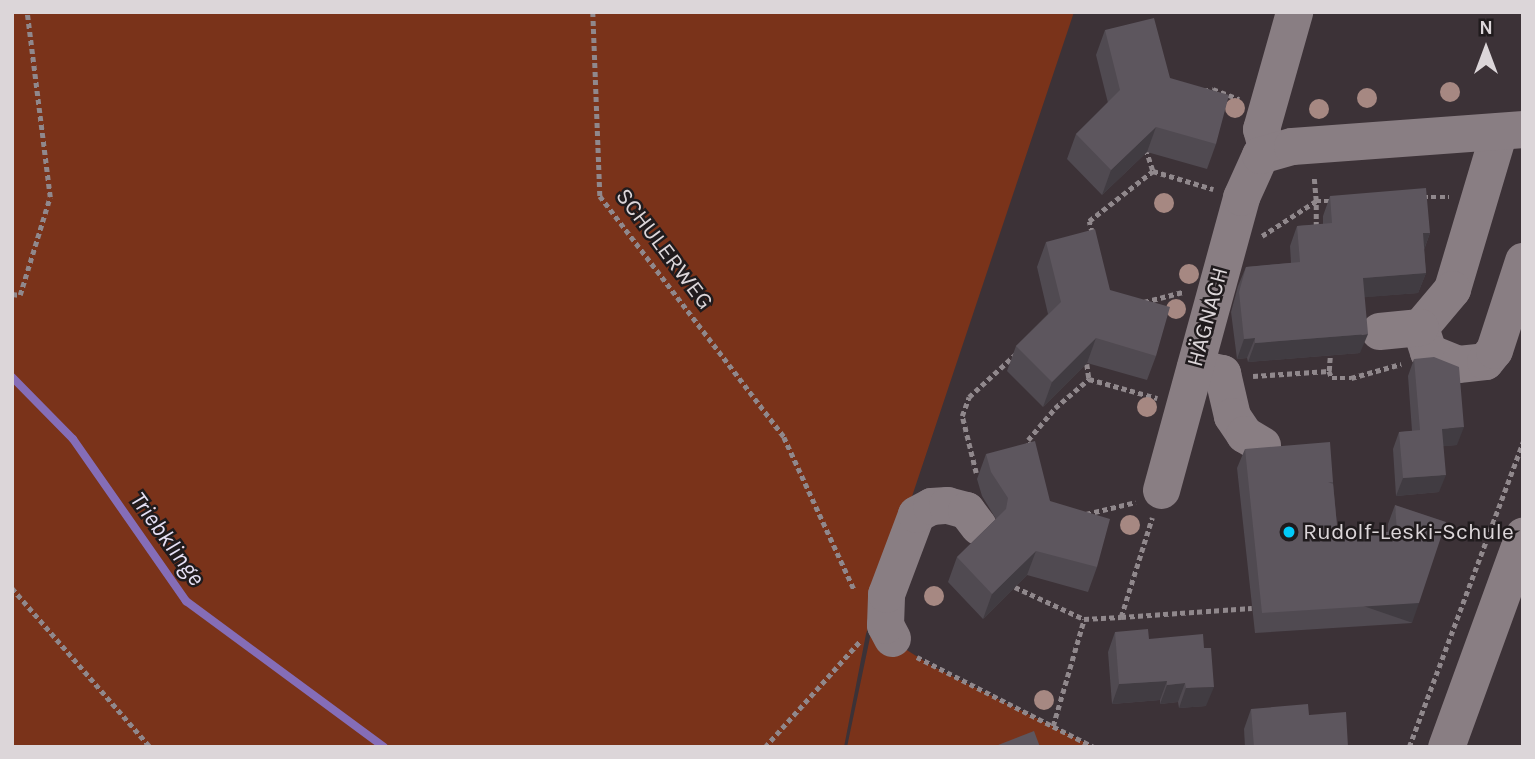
<!DOCTYPE html>
<html>
<head>
<meta charset="utf-8">
<style>
  body { margin:0 }
  #map { position:relative; width:1535px; height:759px; overflow:hidden; background:#3c3237; font-family:Karla,sans-serif }
  div>[style] { position:absolute }
  [style*='--x'] { left:calc(var(--x)*1px); top:calc(var(--y)*1px); width:calc(var(--w)*1px); rotate:calc(var(--a)*1deg) }
  .green>* { inset:0; background:#7a331a }
  .stream>* { height:8px; margin:-4px; padding:0 4px; transform-origin:4px; border-radius:4px; background:#856db7 }
  .path>* { height:4.5px; margin-top:-2.25px; transform-origin:0; background:repeating-linear-gradient(90deg,#90888c 0 5px,transparent 0 8.5px) }
  .minor>* { height:37px; margin:-18.5px; padding:0 18.5px; transform-origin:18.5px; border-radius:18.5px; background:#897e83 }
  .trees>* { width:20px; height:20px; margin:-10px; border-radius:50%; background:#a68882 }
  .wall>* { inset:0; background:#504a51 }
  .shaded-wall>* { inset:0; background:#413c42; transform-origin:0 0 }
  .building>* { inset:0; background:#5d565e }
  .dots>* { width:19px; height:19px; translate:-50% -50%; box-sizing:border-box; border:4px solid #201b1d; border-radius:50% }
  span { translate:-50% -50%; white-space:nowrap; text-align:center; line-height:1.15; -webkit-text-stroke:5px #201b1d; paint-order:stroke }
  .street-label { font-size:23px; color:#dcd6d9 }
  .poi-label { font-size:23px; color:#dcd6d9 }
  .left { translate:0 -50%; text-align:left }
  .water-label { font-size:24px; color:#e6e0f5; font-style:italic }
  .frame { position:absolute; inset:0; border:14px solid #dcd6d9; pointer-events:none }
  .north { position:absolute; left:1451px; top:14px; width:70px; height:70px; -webkit-text-stroke:5px #201b1d; paint-order:stroke; rotate:0deg; font-size:19px; font-weight:700; line-height:28px; text-align:center; color:#dcd6d9 }
  .north::after { content:''; display:block; margin:auto; width:24px; height:32px; background:#dcd6d9; clip-path:polygon(50% 0,100% 100%,50% 72%,0 100%) }
</style>
</head>
<body>
<div id="map">
  <div class="green">
    <div style="clip-path:polygon(12px 12px,1074px 12px,866px 634px,844px 747px,12px 747px)"></div>
    <div style="clip-path:polygon(872px 628px,932px 666px,1094px 747px,847px 747px)"></div>
  </div>
  <div class="stream">
    <div style="--x:12;--y:377;--w:87;--a:45.5"></div>
    <div style="--x:73;--y:439;--w:198;--a:55.1"></div>
    <div style="--x:186;--y:601;--w:246;--a:36.4"></div>
  </div>
  <div class="path">
    <div style="--x:593;--y:12;--w:184;--a:87.8"></div>
    <div style="--x:600;--y:196;--w:303;--a:52.6"></div>
    <div style="--x:784;--y:437;--w:167;--a:65.3"></div>
    <div style="--x:1204;--y:91;--w:9;--a:-13"></div>
    <div style="--x:1213;--y:89;--w:28;--a:21"></div>
    <div style="--x:1146;--y:149;--w:23;--a:72"></div>
    <div style="--x:1153;--y:171;--w:63;--a:16.7"></div>
    <div style="--x:1423;--y:197;--w:26;--a:0"></div>
    <div style="--x:1316;--y:227;--w:26;--a:-90"></div>
    <div style="--x:1316;--y:201;--w:18;--a:0"></div>
    <div style="--x:1092;--y:233;--w:12;--a:-104"></div>
    <div style="--x:1089;--y:221;--w:81;--a:-38"></div>
    <div style="--x:1262;--y:236;--w:64;--a:-32.9"></div>
    <div style="--x:1316;--y:201;--w:25;--a:-95"></div>
    <div style="--x:12;--y:294;--w:8;--a:7"></div>
    <div style="--x:20;--y:295;--w:102;--a:-73"></div>
    <div style="--x:50;--y:197;--w:186;--a:-97.1"></div>
    <div style="--x:1144;--y:302;--w:40;--a:-14.4"></div>
    <div style="--x:1087;--y:364;--w:15;--a:82"></div>
    <div style="--x:1089;--y:379;--w:71;--a:15.6"></div>
    <div style="--x:1329;--y:371;--w:8;--a:67"></div>
    <div style="--x:1332;--y:378;--w:19;--a:0"></div>
    <div style="--x:1351;--y:378;--w:52;--a:-15.6"></div>
    <div style="--x:1253;--y:376;--w:76;--a:-3.8"></div>
    <div style="--x:1329;--y:371;--w:15;--a:-86"></div>
    <div style="--x:1030;--y:447;--w:7;--a:-106"></div>
    <div style="--x:1028;--y:440;--w:42;--a:-49.8"></div>
    <div style="--x:1055;--y:408;--w:45;--a:-40.5"></div>
    <div style="--x:976;--y:473;--w:59;--a:-103.8"></div>
    <div style="--x:962;--y:416;--w:20;--a:-70"></div>
    <div style="--x:969;--y:397;--w:64;--a:-42.5"></div>
    <div style="--x:1086;--y:514;--w:51;--a:-13.5"></div>
    <div style="--x:1015;--y:587;--w:76;--a:24.9"></div>
    <div style="--x:12;--y:588;--w:211;--a:49"></div>
    <div style="--x:1121;--y:617;--w:131;--a:-3.9"></div>
    <div style="--x:917;--y:657;--w:199;--a:27"></div>
    <div style="--x:1053;--y:726;--w:111;--a:-73.8"></div>
    <div style="--x:1084;--y:619;--w:37;--a:-3"></div>
    <div style="--x:1121;--y:617;--w:104;--a:-72.6"></div>
    <div style="--x:765;--y:747;--w:142;--a:-48.1"></div>
    <div style="--x:1409;--y:747;--w:326;--a:-69.5"></div>
  </div>
  <div class="minor">
    <div style="--x:1499;--y:131;--w:165;--a:106.6"></div>
    <div style="--x:1452;--y:289;--w:50;--a:130.1"></div>
    <div style="--x:1420;--y:327;--w:26;--a:72"></div>
    <div style="--x:1428;--y:352;--w:32;--a:22"></div>
    <div style="--x:1458;--y:364;--w:27;--a:-6"></div>
    <div style="--x:1485;--y:361;--w:14;--a:-51"></div>
    <div style="--x:1494;--y:350;--w:94;--a:-72"></div>
    <div style="--x:1267;--y:151;--w:23;--a:-105"></div>
    <div style="--x:1261;--y:129;--w:122;--a:-74.2"></div>
    <div style="--x:1379;--y:331;--w:41;--a:-5.6"></div>
    <div style="--x:1195;--y:367;--w:28;--a:13"></div>
    <div style="--x:1222;--y:373;--w:44;--a:76.9"></div>
    <div style="--x:1232;--y:416;--w:22;--a:56"></div>
    <div style="--x:1244;--y:434;--w:21;--a:31"></div>
    <div style="--x:1161;--y:490;--w:304;--a:-74.7"></div>
    <div style="--x:1241;--y:197;--w:46;--a:-65.7"></div>
    <div style="--x:1260;--y:155;--w:33;--a:-16"></div>
    <div style="--x:1292;--y:146;--w:232;--a:-4.2"></div>
    <div style="--x:892;--y:638;--w:15;--a:-118"></div>
    <div style="--x:885;--y:625;--w:31;--a:-88"></div>
    <div style="--x:886;--y:594;--w:85;--a:-69.4"></div>
    <div style="--x:916;--y:514;--w:17;--a:-28"></div>
    <div style="--x:931;--y:506;--w:16;--a:-4"></div>
    <div style="--x:947;--y:505;--w:20;--a:15"></div>
    <div style="--x:966;--y:510;--w:20;--a:53"></div>
    <div style="--x:1446;--y:747;--w:225;--a:-70"></div>
  </div>
  <div class="trees">
    <div style="left:1450px;top:92px"></div>
    <div style="left:1367px;top:98px"></div>
    <div style="left:1235px;top:108px"></div>
    <div style="left:1319px;top:109px"></div>
    <div style="left:1164px;top:203px"></div>
    <div style="left:1189px;top:274px"></div>
    <div style="left:1176px;top:309px"></div>
    <div style="left:1147px;top:407px"></div>
    <div style="left:1130px;top:525px"></div>
    <div style="left:934px;top:596px"></div>
    <div style="left:1044px;top:700px"></div>
  </div>
  <div class="wall">
    <div style="clip-path:polygon(1105px 30px,1170px 78px,1216px 144px,1207px 169px,1147px 152px,1102px 195px,1067px 159px,1076px 134px,1108px 103px,1096px 55px)"></div>
    <div style="clip-path:polygon(1330px 196px,1430px 233px,1424px 250px,1426px 273px,1418px 293px,1364px 297px,1360px 353px,1248px 362px,1247px 358px,1237px 359px,1231px 312px,1238px 286px,1246px 267px,1291px 263px,1290px 246px,1297px 226px,1323px 224px,1323px 216px)"></div>
    <div style="clip-path:polygon(1046px 242px,1110px 290px,1156px 356px,1147px 380px,1087px 363px,1043px 407px,1007px 371px,1016px 346px,1048px 314px,1037px 267px)"></div>
    <div style="clip-path:polygon(1414px 359px,1457px 445px,1443px 446px,1439px 492px,1396px 496px,1393px 449px,1399px 432px,1412px 431px,1408px 376px)"></div>
    <div style="clip-path:polygon(1245px 449px,1333px 482px,1338px 536px,1388px 532px,1388px 524px,1395px 505px,1412px 623px,1255px 633px,1237px 468px)"></div>
    <div style="clip-path:polygon(986px 454px,1050px 501px,1097px 567px,1088px 592px,1027px 575px,983px 619px,948px 582px,957px 557px,996px 519px,982px 496px,977px 479px)"></div>
    <div style="clip-path:polygon(1115px 632px,1149px 639px,1206px 706px,1179px 708px,1178px 702px,1160px 704px,1160px 700px,1112px 704px,1108px 652px)"></div>
    <div style="clip-path:polygon(1251px 709px,1309px 715px,1348px 747px,1245px 747px,1244px 729px)"></div>
  </div>
  <div class="shaded-wall">
    <div style="clip-path:polygon(1156px 127px,1147px 152px,1102px 195px,1111px 170px)"></div>
    <div style="clip-path:polygon(1423px 233px,1430px 233px,1423px 252px)"></div>
    <div style="clip-path:polygon(1426px 273px,1418px 293px,1356px 298px,1363px 278px)"></div>
    <div style="clip-path:polygon(1368px 334px,1360px 353px,1248px 362px,1255px 343px)"></div>
    <div style="clip-path:polygon(1096px 338px,1087px 363px,1043px 407px,1052px 382px)"></div>
    <div style="clip-path:polygon(1255px 338px,1247px 358px,1237px 359px,1244px 339px)"></div>
    <div style="clip-path:polygon(1464px 427px,1457px 445px,1435px 447px,1442px 429px)"></div>
    <div style="clip-path:polygon(1446px 475px,1439px 492px,1396px 496px,1403px 478px)"></div>
    <div style="clip-path:polygon(1036px 551px,1027px 575px,983px 619px,992px 594px)"></div>
    <div style="left:1419px;top:603px;width:21px;height:157px;rotate:109deg"></div>
    <div style="clip-path:polygon(1167px 681px,1160px 700px,1112px 704px,1119px 684px)"></div>
    <div style="clip-path:polygon(1185px 683px,1178px 702px,1160px 704px,1167px 685px)"></div>
    <div style="clip-path:polygon(1214px 687px,1206px 706px,1179px 708px,1186px 688px)"></div>
  </div>
  <div class="building">
    <div style="clip-path:polygon(1154px 18px,1170px 78px,1229px 95px,1216px 144px,1156px 127px,1111px 170px,1076px 134px,1120px 90px,1105px 30px)"></div>
    <div style="clip-path:polygon(1426px 188px,1430px 233px,1423px 233px,1426px 273px,1363px 278px,1368px 334px,1255px 343px,1255px 338px,1244px 339px,1239px 292px,1246px 267px,1300px 262px,1297px 226px,1332px 223px,1330px 196px)"></div>
    <div style="clip-path:polygon(1095px 229px,1110px 290px,1170px 307px,1156px 356px,1096px 338px,1052px 382px,1016px 346px,1061px 302px,1046px 242px)"></div>
    <div style="clip-path:polygon(1434px 357px,1459px 367px,1464px 427px,1442px 429px,1446px 475px,1403px 478px,1399px 432px,1420px 430px,1414px 359px)"></div>
    <div style="clip-path:polygon(1035px 441px,1050px 501px,1110px 519px,1097px 567px,1036px 551px,992px 594px,957px 557px,1006px 509px,1008px 498px,991px 472px,986px 454px)"></div>
    <div style="clip-path:polygon(1330px 442px,1333px 482px,1328px 482px,1333px 484px,1338px 536px,1397px 531px,1395px 505px,1446px 522px,1419px 603px,1262px 613px,1245px 449px)"></div>
    <div style="clip-path:polygon(1148px 629px,1149px 639px,1203px 634px,1204px 648px,1211px 648px,1214px 687px,1186px 688px,1185px 683px,1167px 685px,1167px 681px,1119px 684px,1115px 632px)"></div>
    <div style="clip-path:polygon(1308px 704px,1309px 715px,1346px 712px,1348px 747px,1254px 747px,1251px 709px)"></div>
    <div style="clip-path:polygon(1034px 731px,1040px 747px,993px 747px)"></div>
  </div>
  <div class="dots">
    <div style="left:1289px;top:532px;background:#02cbf9"></div>
  </div>
  <div class="street-label">
    <span style="left:664px;top:249px;rotate:53deg">SCHULERWEG</span>
    <span style="left:1208px;top:317px;rotate:-75deg">HÄGNACH</span>
  </div>
  <div class="poi-label">
    <span class="left" style="left:1303px;top:532px">Rudolf-Leski-Schule</span>
  </div>
  <div class="water-label">
    <span style="left:167px;top:539px;rotate:54deg">Triebklinge</span>
  </div>
  <div class="frame"></div>
  <div class="north">N</div>
</div>
</body>
</html>
